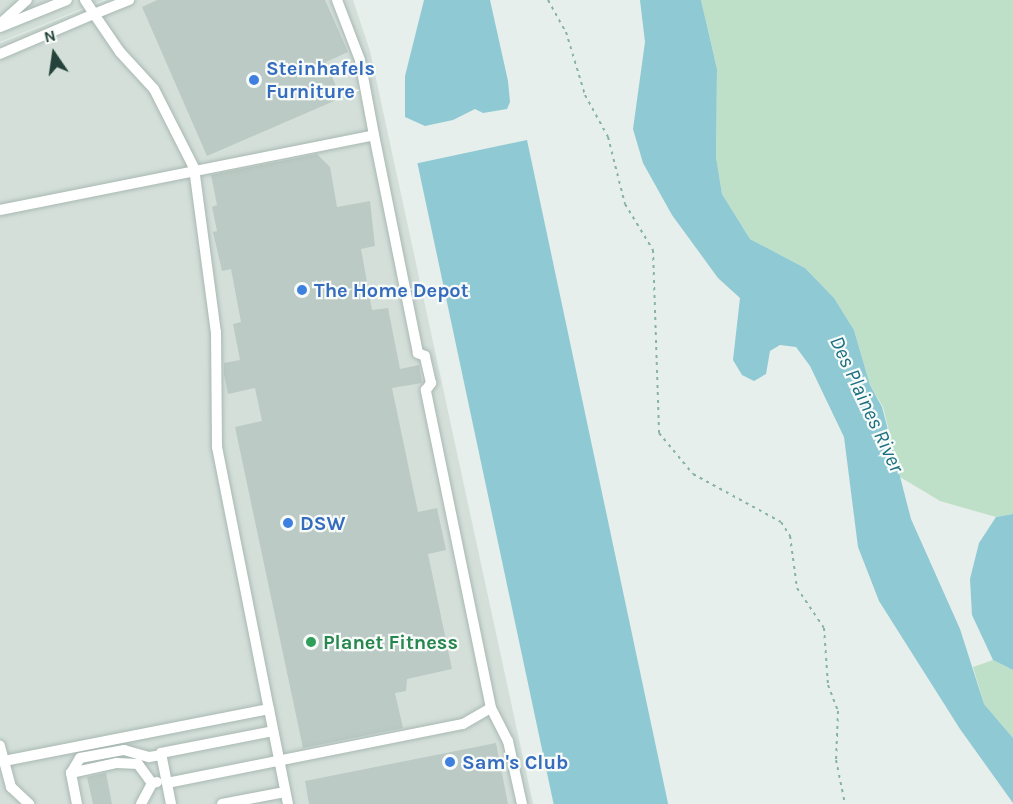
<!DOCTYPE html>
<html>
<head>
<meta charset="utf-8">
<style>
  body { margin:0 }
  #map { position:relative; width:1013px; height:804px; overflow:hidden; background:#e6efeb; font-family:Karla,sans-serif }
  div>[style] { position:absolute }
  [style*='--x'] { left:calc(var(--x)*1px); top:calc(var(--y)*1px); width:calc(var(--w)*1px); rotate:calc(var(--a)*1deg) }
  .built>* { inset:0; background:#d4dfda }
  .green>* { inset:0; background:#bfe0c8 }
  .water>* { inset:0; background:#8ec9d4; transform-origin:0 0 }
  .building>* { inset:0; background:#bbcac4 }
  .path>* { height:2px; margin-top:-1px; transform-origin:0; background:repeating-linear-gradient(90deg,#86b3a5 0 3px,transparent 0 7.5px) }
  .roads { filter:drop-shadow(0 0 2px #a8b8b2) drop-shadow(0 0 2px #a8b8b2) }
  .minor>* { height:10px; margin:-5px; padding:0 5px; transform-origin:5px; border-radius:5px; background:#fff }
  .dots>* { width:16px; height:16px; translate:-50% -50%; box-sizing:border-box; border:3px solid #f7fbf9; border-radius:50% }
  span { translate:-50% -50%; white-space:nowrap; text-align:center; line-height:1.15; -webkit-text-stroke:4.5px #f7fbf9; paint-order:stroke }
  .shop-label { font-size:20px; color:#366cbe; font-weight:700 }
  .left { translate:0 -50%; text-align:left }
  .leisure-label { font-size:20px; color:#27864d; font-weight:700 }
  .water-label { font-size:21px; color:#1c6f80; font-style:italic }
  .north { position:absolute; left:24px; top:24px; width:60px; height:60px; -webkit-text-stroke:4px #f7fbf9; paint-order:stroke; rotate:347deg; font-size:16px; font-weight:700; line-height:24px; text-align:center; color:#24423a }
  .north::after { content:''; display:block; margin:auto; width:21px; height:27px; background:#24423a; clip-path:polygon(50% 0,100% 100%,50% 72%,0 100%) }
</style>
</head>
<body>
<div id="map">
  <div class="built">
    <div style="clip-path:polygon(0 0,103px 0,0 42px)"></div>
    <div style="clip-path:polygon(107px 0,353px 0,370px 51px,533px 804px,0 804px,0 43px)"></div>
  </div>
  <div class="green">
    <div style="clip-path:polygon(701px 0,1013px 0,1013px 514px,996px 517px,940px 501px,900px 477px,883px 407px,870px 385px,854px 330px,834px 298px,805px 268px,750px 239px,722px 194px,716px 157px,717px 69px)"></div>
    <div style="clip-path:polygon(993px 660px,1013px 670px,1013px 738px,984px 704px,973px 667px)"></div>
  </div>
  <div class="water">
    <div style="clip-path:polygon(424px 0,490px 0,508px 81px,510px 102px,507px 109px,483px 113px,475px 109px,453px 120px,425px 126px,405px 117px,405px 76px)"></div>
    <div style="clip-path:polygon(640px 0,701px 0,717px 69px,716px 157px,722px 194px,750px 239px,805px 268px,834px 298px,854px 330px,870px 385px,882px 407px,911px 519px,960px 629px,984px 704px,1013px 738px,1013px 803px,960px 729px,879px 601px,858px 547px,844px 437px,810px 366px,796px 347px,780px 345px,770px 351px,766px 374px,754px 381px,742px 375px,733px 360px,740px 298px,718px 278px,672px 215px,643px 163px,633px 129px,645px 42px)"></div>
    <div style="left:527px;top:140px;width:679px;height:112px;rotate:78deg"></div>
    <div style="clip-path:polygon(1013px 514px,1013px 670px,993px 660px,972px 615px,970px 579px,979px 543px,996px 517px)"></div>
  </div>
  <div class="building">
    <div style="clip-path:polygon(157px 0,325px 0,348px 52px,326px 62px,341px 98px,207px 156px,142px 7px)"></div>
    <div style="clip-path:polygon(317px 154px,330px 167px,337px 207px,370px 201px,375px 246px,361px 249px,372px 310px,388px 308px,400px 369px,419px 365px,422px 383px,392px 388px,418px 512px,437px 508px,446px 550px,428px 554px,452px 669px,407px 679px,406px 691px,395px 693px,403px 728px,303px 748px,235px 427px,262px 421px,255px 388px,228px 394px,224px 374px,224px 363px,240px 360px,233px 324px,241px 322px,231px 269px,222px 271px,213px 232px,217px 231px,212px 207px,217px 205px,211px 175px)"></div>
    <div style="clip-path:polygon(496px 743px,508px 804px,309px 804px,305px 781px)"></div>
    <div style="clip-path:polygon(106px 773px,112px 804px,93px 804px,87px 777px)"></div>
  </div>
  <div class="path">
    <div style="--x:548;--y:0;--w:37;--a:61"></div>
    <div style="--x:566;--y:32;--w:66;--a:73.2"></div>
    <div style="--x:585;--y:95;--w:48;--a:61.3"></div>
    <div style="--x:608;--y:137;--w:69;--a:75.8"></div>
    <div style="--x:625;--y:204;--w:54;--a:58.7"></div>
    <div style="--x:653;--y:250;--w:183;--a:88.1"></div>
    <div style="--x:659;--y:433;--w:53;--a:50.3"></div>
    <div style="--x:693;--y:474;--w:100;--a:28.6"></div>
    <div style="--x:781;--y:522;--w:17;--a:57"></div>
    <div style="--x:790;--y:536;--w:52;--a:82.3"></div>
    <div style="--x:797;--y:588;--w:48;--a:56"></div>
    <div style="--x:824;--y:628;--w:57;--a:86"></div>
    <div style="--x:828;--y:685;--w:28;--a:69"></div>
    <div style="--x:838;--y:711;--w:49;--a:92.3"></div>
    <div style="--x:836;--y:760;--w:45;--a:78.4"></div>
  </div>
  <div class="roads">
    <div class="minor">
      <div style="--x:85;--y:0;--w:17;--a:57"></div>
      <div style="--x:94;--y:14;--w:38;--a:-22"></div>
      <div style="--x:0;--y:24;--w:36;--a:-42"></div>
      <div style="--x:0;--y:27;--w:72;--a:-21.9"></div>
      <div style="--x:0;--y:54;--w:102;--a:-23.1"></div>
      <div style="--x:94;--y:14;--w:46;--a:55.6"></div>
      <div style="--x:120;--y:52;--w:50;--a:47.4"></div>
      <div style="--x:154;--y:89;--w:89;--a:63.1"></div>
      <div style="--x:194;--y:168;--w:165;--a:82.4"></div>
      <div style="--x:216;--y:332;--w:115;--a:89.5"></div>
      <div style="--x:217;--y:447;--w:267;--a:78.8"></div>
      <div style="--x:269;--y:709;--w:270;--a:168.9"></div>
      <div style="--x:4;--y:761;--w:16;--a:-105"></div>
      <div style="--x:0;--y:210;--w:381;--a:-11.3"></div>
      <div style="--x:374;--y:135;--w:76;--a:-100.6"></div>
      <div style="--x:360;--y:60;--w:64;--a:-111"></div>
      <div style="--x:491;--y:708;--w:37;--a:63"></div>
      <div style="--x:508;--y:741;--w:65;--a:77.5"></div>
      <div style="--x:269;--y:709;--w:97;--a:78.7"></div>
      <div style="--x:4;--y:761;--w:27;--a:75"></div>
      <div style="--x:11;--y:787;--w:25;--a:43"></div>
      <div style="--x:71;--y:773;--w:47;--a:-12.3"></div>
      <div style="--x:117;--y:763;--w:21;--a:3"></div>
      <div style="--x:138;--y:764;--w:24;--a:54"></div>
      <div style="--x:167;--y:783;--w:302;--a:-11.3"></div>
      <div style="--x:463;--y:724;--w:32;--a:-30"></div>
      <div style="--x:491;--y:708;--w:325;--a:-101.6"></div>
      <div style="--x:426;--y:390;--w:9;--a:-54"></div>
      <div style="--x:431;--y:383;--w:28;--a:-103"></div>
      <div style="--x:425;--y:356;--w:8;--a:-157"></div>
      <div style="--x:418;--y:353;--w:222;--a:-101.4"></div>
      <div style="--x:77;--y:804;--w:32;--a:-101"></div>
      <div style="--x:71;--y:773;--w:17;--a:-59"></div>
      <div style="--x:80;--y:758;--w:45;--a:-10.3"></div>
      <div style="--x:124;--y:750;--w:26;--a:16"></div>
      <div style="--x:149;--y:757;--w:12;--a:-9"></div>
      <div style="--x:141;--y:804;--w:24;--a:-62"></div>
      <div style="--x:152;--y:783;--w:5;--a:-11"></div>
      <div style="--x:171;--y:804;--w:52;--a:-101.1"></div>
      <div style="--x:161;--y:753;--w:114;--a:-11.1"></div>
      <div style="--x:222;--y:804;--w:64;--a:-10.8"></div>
    </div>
  </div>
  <div class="dots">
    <div style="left:254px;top:80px;background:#3f7fe0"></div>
    <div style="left:302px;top:290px;background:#3f7fe0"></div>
    <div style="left:288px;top:523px;background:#3f7fe0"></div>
    <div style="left:311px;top:642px;background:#2e9e5b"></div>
    <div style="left:450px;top:762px;background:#3f7fe0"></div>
  </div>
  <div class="shop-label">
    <span class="left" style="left:266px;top:80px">Steinhafels<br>Furniture</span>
    <span class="left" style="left:314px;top:290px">The Home Depot</span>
    <span class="left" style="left:300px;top:523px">DSW</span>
    <span class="left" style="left:462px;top:762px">Sam's Club</span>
  </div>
  <div class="leisure-label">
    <span class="left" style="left:323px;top:642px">Planet Fitness</span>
  </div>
  <div class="water-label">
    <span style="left:867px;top:404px;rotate:65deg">Des Plaines River</span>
  </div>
  <div class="north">N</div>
</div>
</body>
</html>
